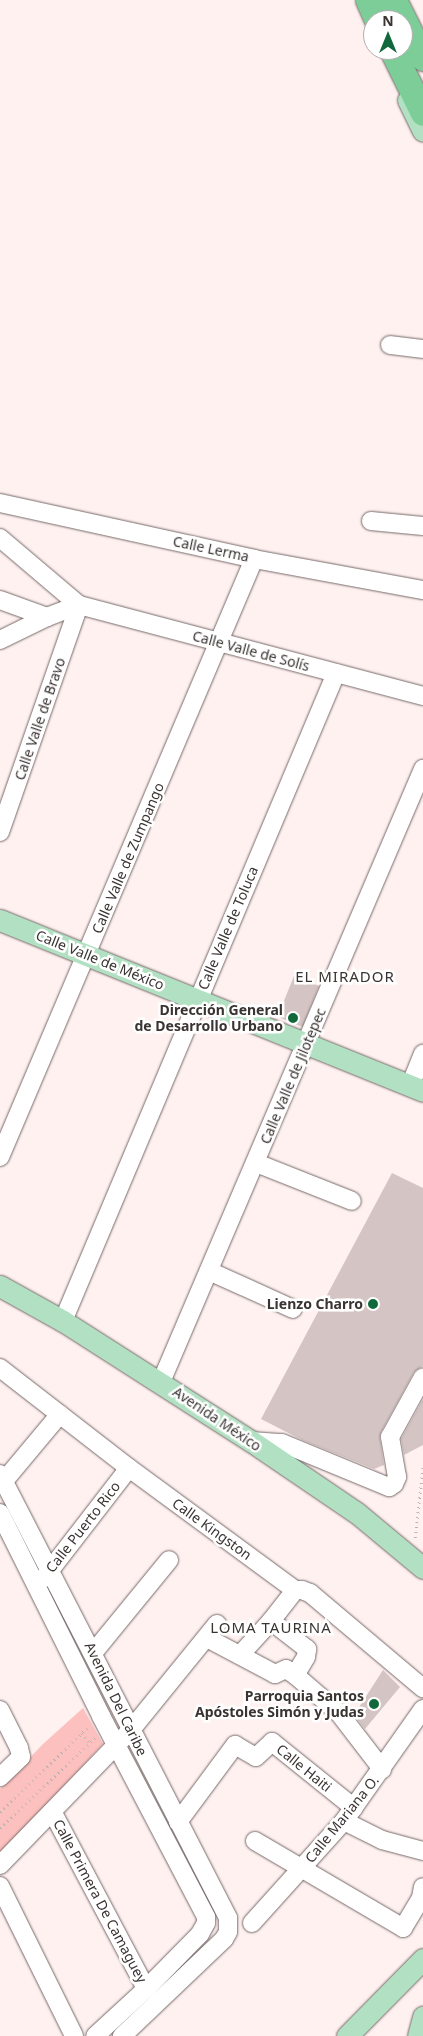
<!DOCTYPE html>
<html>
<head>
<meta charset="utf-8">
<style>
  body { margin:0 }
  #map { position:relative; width:423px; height:2036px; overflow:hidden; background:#fef1f0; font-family:"Noto Sans",sans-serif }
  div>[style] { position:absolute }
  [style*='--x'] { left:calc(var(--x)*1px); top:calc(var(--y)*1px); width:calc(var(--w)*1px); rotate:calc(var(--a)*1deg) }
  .green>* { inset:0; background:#fcc0be }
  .building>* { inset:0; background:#d4c5c4; transform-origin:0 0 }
  .path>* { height:2.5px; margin-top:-1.25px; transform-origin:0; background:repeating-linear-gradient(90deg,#bdb3b2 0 1px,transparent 0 5px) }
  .roads { filter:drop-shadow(0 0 1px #776969) drop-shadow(0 0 1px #776969) }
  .minor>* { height:18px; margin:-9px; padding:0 9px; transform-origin:9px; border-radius:9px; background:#fff }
  .major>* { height:21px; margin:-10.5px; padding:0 10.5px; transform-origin:10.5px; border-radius:10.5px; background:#b1e1c2 }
  .highway>* { height:25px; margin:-12.5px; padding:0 12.5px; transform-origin:12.5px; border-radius:12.5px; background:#7dcd99 }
  .dots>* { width:14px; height:14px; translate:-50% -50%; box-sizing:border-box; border:2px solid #fff; border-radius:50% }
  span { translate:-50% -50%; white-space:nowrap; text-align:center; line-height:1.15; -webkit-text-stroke:5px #fff; paint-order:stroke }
  .street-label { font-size:14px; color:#393332 }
  .poi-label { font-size:14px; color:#393332; font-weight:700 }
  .right { translate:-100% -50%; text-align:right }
  .neighbourhood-label { font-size:15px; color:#393332; letter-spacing:1px }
  .north { position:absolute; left:363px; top:10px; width:50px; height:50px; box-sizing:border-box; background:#fff; border:1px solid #b0adad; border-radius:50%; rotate:0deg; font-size:14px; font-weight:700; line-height:20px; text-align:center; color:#393332 }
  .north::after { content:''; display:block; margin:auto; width:18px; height:22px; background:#11693b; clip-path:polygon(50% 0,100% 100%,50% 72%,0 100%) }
</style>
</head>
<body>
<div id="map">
  <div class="green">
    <div style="clip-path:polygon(83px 1708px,103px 1744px,0 1854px,0 1789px,43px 1744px)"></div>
  </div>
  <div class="building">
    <div style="left:294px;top:976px;width:27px;height:44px;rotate:22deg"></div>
    <div style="clip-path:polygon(392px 1173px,423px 1188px,423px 1366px,414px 1372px,381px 1432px,380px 1439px,384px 1465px,374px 1469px,302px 1440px,261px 1419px)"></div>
    <div style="clip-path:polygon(423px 1399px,423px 1445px,404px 1455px,401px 1439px)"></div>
    <div style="clip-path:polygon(383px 1670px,400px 1687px,365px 1729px,354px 1715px)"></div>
  </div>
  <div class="path">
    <div style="--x:415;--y:1538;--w:72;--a:-83.7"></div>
    <div style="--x:82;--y:1733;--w:13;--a:51"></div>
    <div style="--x:0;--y:1812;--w:124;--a:-44"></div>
    <div style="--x:0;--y:1828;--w:131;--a:-43.5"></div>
  </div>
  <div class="roads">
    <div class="minor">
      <div style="--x:390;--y:345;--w:33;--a:7"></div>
      <div style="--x:0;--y:503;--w:260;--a:12.4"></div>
      <div style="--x:254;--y:559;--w:172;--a:10.4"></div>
      <div style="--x:371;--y:521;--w:52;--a:5.5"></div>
      <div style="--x:0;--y:538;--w:104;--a:40.3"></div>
      <div style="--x:79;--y:605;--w:356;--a:14.8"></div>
      <div style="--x:0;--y:600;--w:50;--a:19.9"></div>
      <div style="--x:0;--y:640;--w:52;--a:-26.1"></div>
      <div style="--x:47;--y:617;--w:34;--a:-21"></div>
      <div style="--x:0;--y:832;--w:240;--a:-70.8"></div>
      <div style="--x:410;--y:1086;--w:35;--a:-68"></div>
      <div style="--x:0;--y:1157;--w:650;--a:-66.99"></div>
      <div style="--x:256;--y:1163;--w:103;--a:21.6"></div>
      <div style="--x:209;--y:1271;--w:92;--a:24.3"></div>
      <div style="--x:63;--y:1321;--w:703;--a:-67.15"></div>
      <div style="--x:0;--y:1368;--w:163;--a:37.8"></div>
      <div style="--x:129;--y:1468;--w:206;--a:36.3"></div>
      <div style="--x:295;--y:1590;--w:7;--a:0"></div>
      <div style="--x:302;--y:1590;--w:9;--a:21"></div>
      <div style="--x:310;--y:1593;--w:148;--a:40.1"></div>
      <div style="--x:161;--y:1382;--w:667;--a:-66.86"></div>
      <div style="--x:251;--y:1441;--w:31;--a:4"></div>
      <div style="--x:282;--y:1443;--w:116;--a:22.4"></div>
      <div style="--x:389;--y:1487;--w:6;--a:-31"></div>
      <div style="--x:394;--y:1484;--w:8;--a:-67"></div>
      <div style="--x:397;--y:1477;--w:41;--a:-99.9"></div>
      <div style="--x:390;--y:1437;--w:68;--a:-61.2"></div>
      <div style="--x:0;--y:1474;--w:499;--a:62.8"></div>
      <div style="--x:228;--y:1918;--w:14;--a:90"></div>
      <div style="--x:228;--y:1932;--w:8;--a:120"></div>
      <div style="--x:224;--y:1939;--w:141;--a:136.4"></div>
      <div style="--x:4;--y:1481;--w:87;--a:-50.1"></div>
      <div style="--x:0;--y:1513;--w:227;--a:63.5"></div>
      <div style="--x:101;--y:1716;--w:227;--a:62.4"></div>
      <div style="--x:206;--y:1917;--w:6;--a:90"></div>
      <div style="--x:206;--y:1923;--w:13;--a:119"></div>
      <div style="--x:200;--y:1934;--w:77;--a:134.5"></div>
      <div style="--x:146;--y:1989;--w:69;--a:137.3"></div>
      <div style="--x:44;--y:1578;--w:139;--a:-52.3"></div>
      <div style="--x:271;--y:1621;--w:46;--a:37.9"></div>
      <div style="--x:307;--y:1649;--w:8;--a:97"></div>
      <div style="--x:306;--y:1657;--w:21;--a:121"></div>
      <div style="--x:207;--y:1638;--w:77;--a:27.9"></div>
      <div style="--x:275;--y:1674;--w:12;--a:-24"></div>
      <div style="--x:286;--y:1669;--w:11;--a:34"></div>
      <div style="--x:295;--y:1675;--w:58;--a:40.8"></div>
      <div style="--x:339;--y:1713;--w:71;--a:52.5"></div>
      <div style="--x:93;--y:1653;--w:120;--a:-50.7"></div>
      <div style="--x:240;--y:1655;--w:46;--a:-47.6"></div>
      <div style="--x:271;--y:1621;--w:39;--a:-52"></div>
      <div style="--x:0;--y:1710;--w:42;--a:63.4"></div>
      <div style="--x:19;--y:1748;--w:9;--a:77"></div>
      <div style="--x:21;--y:1757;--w:29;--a:136"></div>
      <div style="--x:53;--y:1813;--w:199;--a:62.1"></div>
      <div style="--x:344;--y:1821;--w:42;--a:26.6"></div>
      <div style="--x:382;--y:1840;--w:42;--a:15"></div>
      <div style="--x:178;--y:1822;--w:96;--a:-53.5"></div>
      <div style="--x:235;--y:1745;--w:24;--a:30"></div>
      <div style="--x:256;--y:1757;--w:22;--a:-43"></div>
      <div style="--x:272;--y:1742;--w:105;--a:38.8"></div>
      <div style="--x:255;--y:1841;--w:172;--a:30.4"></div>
      <div style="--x:403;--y:1928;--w:35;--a:-59"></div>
      <div style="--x:421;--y:1898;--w:11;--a:-80"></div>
      <div style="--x:0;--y:1865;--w:187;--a:-45.9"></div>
      <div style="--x:130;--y:1731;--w:138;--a:-50.9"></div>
      <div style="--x:0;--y:1886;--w:167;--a:63.7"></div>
      <div style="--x:252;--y:1923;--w:137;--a:-48"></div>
      <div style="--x:344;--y:1821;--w:137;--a:-54.8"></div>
    </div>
    <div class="major">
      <div style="--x:408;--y:100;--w:34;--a:64"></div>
      <div style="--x:0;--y:920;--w:456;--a:22"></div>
      <div style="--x:0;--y:1286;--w:72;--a:29.1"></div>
      <div style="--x:63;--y:1321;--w:223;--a:32.6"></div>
      <div style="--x:251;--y:1441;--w:128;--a:34.2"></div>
      <div style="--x:357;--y:1513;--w:86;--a:39.8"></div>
      <div style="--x:347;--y:2036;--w:108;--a:-45.4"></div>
      <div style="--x:418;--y:2036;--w:20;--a:-75"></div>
    </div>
    <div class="highway">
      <div style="--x:368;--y:0;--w:22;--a:66"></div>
      <div style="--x:394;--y:0;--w:65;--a:63.4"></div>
      <div style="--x:392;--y:50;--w:70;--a:63.8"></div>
    </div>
  </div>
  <div class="dots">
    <div style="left:293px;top:1018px;background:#11693b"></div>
    <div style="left:373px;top:1304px;background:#11693b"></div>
    <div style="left:374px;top:1704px;background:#11693b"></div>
  </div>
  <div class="street-label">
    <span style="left:211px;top:549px;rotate:12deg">Calle Lerma</span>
    <span style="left:251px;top:651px;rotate:15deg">Calle Valle de Solís</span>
    <span style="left:40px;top:719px;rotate:-71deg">Calle Valle de Bravo</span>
    <span style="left:128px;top:858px;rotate:-67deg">Calle Valle de Zumpango</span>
    <span style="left:228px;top:928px;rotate:-67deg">Calle Valle de Toluca</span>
    <span style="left:100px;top:960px;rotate:22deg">Calle Valle de México</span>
    <span style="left:293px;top:1076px;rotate:-67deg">Calle Valle de Jilotepec</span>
    <span style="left:217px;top:1419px;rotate:34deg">Avenida México</span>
    <span style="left:83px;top:1527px;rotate:-52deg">Calle Puerto Rico</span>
    <span style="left:212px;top:1529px;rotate:36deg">Calle Kingston</span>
    <span style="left:116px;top:1699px;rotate:64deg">Avenida Del Caribe</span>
    <span style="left:304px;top:1768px;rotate:39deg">Calle Haiti</span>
    <span style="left:342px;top:1819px;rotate:-51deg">Calle Mariana O.</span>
    <span style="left:100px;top:1901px;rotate:62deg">Calle Primera De Camaguey</span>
  </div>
  <div class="poi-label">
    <span class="right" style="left:283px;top:1018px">Dirección General<br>de Desarrollo Urbano</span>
    <span class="right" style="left:363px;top:1304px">Lienzo Charro</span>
    <span class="right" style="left:364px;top:1704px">Parroquia Santos<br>Apóstoles Simón y Judas</span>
  </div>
  <div class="neighbourhood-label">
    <span style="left:345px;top:977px">EL MIRADOR</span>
    <span style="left:271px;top:1628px">LOMA TAURINA</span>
  </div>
  <div class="north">N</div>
</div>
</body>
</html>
